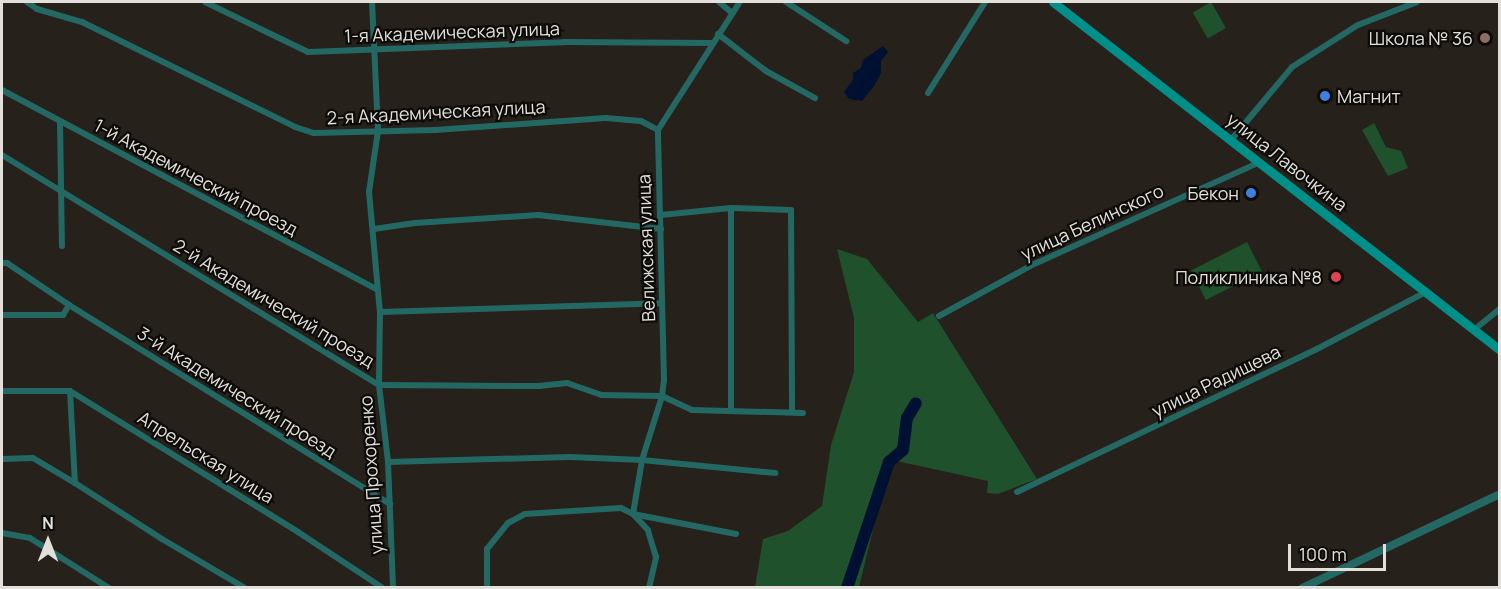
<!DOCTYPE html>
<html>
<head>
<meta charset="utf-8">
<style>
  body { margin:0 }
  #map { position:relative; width:1501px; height:589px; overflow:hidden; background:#26211b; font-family:Manrope,sans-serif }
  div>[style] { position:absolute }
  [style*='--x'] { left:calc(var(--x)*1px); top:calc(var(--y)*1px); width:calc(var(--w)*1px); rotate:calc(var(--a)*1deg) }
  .green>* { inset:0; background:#1f512c; transform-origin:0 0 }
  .water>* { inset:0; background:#001032 }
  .river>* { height:12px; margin:-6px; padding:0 6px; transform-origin:6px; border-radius:6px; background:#001032 }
  .minor>* { height:6px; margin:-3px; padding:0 3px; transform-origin:3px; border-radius:3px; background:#246864 }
  .tertiary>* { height:8px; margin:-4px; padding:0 4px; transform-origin:4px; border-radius:4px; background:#246864 }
  .secondary>* { height:9px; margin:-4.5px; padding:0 4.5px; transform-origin:4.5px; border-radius:4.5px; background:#008f89 }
  .dots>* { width:16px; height:16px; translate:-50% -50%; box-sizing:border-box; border:3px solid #0d0b08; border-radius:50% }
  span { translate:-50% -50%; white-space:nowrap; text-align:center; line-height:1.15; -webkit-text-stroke:4.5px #0d0b08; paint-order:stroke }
  .street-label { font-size:18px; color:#e3e0dc }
  .poi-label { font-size:18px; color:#e3e0dc }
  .right { translate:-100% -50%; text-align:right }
  .left { translate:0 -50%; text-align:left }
  .frame { position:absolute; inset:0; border:3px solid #e3e0dc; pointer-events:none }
  .north { position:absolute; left:18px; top:511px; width:60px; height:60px; -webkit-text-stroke:4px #0d0b08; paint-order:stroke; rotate:0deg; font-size:16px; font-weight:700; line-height:24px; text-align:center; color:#e3e0dc }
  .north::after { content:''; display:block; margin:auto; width:21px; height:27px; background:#e3e0dc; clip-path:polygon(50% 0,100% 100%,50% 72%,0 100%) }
  .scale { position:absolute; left:1288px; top:544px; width:98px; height:27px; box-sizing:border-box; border:3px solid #e3e0dc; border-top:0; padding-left:8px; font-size:18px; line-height:21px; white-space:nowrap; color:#e3e0dc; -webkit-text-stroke:4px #0d0b08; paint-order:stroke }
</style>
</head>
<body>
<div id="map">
  <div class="green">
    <div style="left:1211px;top:2px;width:30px;height:21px;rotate:60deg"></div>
    <div style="clip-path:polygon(1374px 123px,1386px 147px,1401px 151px,1408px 168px,1388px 176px,1362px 130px)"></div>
    <div style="left:1247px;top:242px;width:33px;height:63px;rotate:63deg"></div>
    <div style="clip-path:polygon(837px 249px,867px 259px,918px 322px,933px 313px,1037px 479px,998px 494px,987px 493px,988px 481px,897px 461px,887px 473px,859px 587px,755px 587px,763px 539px,788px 531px,822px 506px,831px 445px,854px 372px,854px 318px)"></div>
  </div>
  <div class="water">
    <div style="clip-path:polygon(883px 46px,888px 52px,881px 61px,881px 73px,874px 86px,862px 101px,849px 99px,844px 92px,853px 80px,853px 73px,861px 68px,863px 60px)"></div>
  </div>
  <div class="river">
    <div style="--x:847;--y:588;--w:133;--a:-71.6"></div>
    <div style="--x:889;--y:462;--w:18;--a:-41"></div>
    <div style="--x:903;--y:450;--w:32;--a:-83"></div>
    <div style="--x:907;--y:418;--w:17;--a:-59"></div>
  </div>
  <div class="minor">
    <div style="--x:27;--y:2;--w:12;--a:35"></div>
    <div style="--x:37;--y:9;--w:47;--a:16.1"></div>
    <div style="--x:82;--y:22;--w:237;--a:26.2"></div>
    <div style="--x:295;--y:127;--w:20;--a:18"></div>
    <div style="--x:314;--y:133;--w:121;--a:-1.4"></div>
    <div style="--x:435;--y:130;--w:171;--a:-4"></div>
    <div style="--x:606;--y:118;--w:35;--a:5"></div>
    <div style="--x:641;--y:121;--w:19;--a:28"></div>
    <div style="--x:205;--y:2;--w:114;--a:25.9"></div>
    <div style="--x:308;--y:52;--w:256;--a:-2.2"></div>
    <div style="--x:564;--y:42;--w:149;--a:0.4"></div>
    <div style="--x:372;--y:2;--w:129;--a:87.3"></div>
    <div style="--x:378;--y:131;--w:62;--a:98.4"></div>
    <div style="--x:369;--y:192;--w:121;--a:84.8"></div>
    <div style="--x:380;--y:312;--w:73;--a:90.8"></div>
    <div style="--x:379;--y:385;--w:78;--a:83.3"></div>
    <div style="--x:388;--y:462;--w:126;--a:87.7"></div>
    <div style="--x:719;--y:2;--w:17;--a:40"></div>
    <div style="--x:786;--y:2;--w:72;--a:33"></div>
    <div style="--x:718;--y:34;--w:61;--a:37.6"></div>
    <div style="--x:766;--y:71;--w:56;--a:28.9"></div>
    <div style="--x:2;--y:90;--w:424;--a:28"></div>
    <div style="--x:928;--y:93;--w:107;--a:-57.9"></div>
    <div style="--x:60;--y:122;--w:124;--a:89.1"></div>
    <div style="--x:1231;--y:140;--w:95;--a:-50.1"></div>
    <div style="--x:1292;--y:67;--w:78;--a:-32.5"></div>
    <div style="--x:1358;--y:25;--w:63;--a:-21.3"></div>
    <div style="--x:2;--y:155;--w:442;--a:31.4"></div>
    <div style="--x:379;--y:385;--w:160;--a:0.4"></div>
    <div style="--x:539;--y:386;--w:28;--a:-6"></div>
    <div style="--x:567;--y:383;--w:36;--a:19"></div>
    <div style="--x:601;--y:395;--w:61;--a:0.9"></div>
    <div style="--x:662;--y:396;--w:33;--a:25"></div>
    <div style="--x:692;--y:410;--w:111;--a:1.5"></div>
    <div style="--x:661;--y:215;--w:70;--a:-5.7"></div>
    <div style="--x:731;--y:208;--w:60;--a:1.9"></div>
    <div style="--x:791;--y:210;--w:202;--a:89.7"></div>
    <div style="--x:374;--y:229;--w:41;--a:-8.3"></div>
    <div style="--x:415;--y:223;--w:123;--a:-3.7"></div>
    <div style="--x:538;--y:215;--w:124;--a:6.5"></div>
    <div style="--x:2;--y:263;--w:5;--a:0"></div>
    <div style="--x:7;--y:263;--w:75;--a:34.1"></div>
    <div style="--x:69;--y:305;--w:378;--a:31.8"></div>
    <div style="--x:380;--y:312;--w:282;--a:-1.8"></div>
    <div style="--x:2;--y:315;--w:61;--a:0"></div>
    <div style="--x:63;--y:315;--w:12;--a:-59"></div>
    <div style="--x:939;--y:316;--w:106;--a:-28.7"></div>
    <div style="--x:1032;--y:265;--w:250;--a:-24.3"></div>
    <div style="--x:1475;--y:329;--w:32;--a:-39"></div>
    <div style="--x:2;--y:391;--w:68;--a:0"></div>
    <div style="--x:70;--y:391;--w:268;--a:31.7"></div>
    <div style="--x:298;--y:532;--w:102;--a:33.4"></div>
    <div style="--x:70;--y:391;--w:92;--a:86.9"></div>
    <div style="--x:75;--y:483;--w:103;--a:32.8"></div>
    <div style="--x:162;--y:539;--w:96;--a:30.6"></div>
    <div style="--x:731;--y:411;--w:203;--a:-90"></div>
    <div style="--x:2;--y:459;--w:31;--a:-2"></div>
    <div style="--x:33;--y:458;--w:49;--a:30.8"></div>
    <div style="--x:388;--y:462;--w:182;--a:-1.6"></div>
    <div style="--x:570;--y:457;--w:72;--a:2.4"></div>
    <div style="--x:642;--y:460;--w:134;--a:5.6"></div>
    <div style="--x:1017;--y:492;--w:330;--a:-25.5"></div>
    <div style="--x:1315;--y:350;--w:125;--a:-27.6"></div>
    <div style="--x:2;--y:533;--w:28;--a:10"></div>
    <div style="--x:30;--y:538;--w:93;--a:32.3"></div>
    <div style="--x:487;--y:588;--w:39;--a:-90"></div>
    <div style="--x:487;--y:549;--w:33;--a:-51"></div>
    <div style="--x:508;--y:523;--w:19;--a:-28"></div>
    <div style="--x:525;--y:514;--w:96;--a:-3.6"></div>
    <div style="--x:621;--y:508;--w:13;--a:27"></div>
    <div style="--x:633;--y:514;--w:105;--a:11"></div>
    <div style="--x:649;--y:588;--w:32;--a:-77"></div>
    <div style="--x:656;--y:557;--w:28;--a:-107"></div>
    <div style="--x:648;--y:530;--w:22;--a:-133"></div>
    <div style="--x:633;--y:514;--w:55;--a:-80.5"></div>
    <div style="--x:642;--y:460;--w:67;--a:-72.6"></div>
    <div style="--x:662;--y:396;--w:16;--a:-83"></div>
    <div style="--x:664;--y:380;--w:250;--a:-91.4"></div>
    <div style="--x:658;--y:130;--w:152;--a:-57.4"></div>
  </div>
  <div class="tertiary">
    <div style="--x:1302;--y:588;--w:219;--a:-25.4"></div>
  </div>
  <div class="secondary">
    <div style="--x:1053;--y:2;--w:566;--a:37.9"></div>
  </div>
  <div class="dots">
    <div style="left:1485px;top:38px;background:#8d6e63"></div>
    <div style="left:1325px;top:96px;background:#3f7fe0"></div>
    <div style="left:1251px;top:193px;background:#3f7fe0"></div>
    <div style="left:1336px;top:277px;background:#e0444e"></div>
  </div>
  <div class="street-label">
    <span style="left:452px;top:32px;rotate:-2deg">1-я Академическая улица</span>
    <span style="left:436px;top:112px;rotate:-3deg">2-я Академическая улица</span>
    <span style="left:1287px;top:162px;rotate:38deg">улица Лавочкина</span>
    <span style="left:196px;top:177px;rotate:28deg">1-й Академический проезд</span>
    <span style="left:1092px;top:222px;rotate:-25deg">улица Белинского</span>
    <span style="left:646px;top:248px;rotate:-92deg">Велижская улица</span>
    <span style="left:274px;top:303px;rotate:31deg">2-й Академический проезд</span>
    <span style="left:1216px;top:381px;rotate:-26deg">улица Радищева</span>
    <span style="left:237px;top:392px;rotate:32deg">3-й Академический проезд</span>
    <span style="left:206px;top:457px;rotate:32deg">Апрельская улица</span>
    <span style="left:371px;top:475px;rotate:-94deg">улица Прохоренко</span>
  </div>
  <div class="poi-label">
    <span class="right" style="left:1473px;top:38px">Школа № 36</span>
    <span class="left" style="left:1337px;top:96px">Магнит</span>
    <span class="right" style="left:1239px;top:193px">Бекон</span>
    <span class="right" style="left:1322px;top:277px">Поликлиника №8</span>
  </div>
  <div class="frame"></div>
  <div class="north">N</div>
  <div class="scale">100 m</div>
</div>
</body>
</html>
